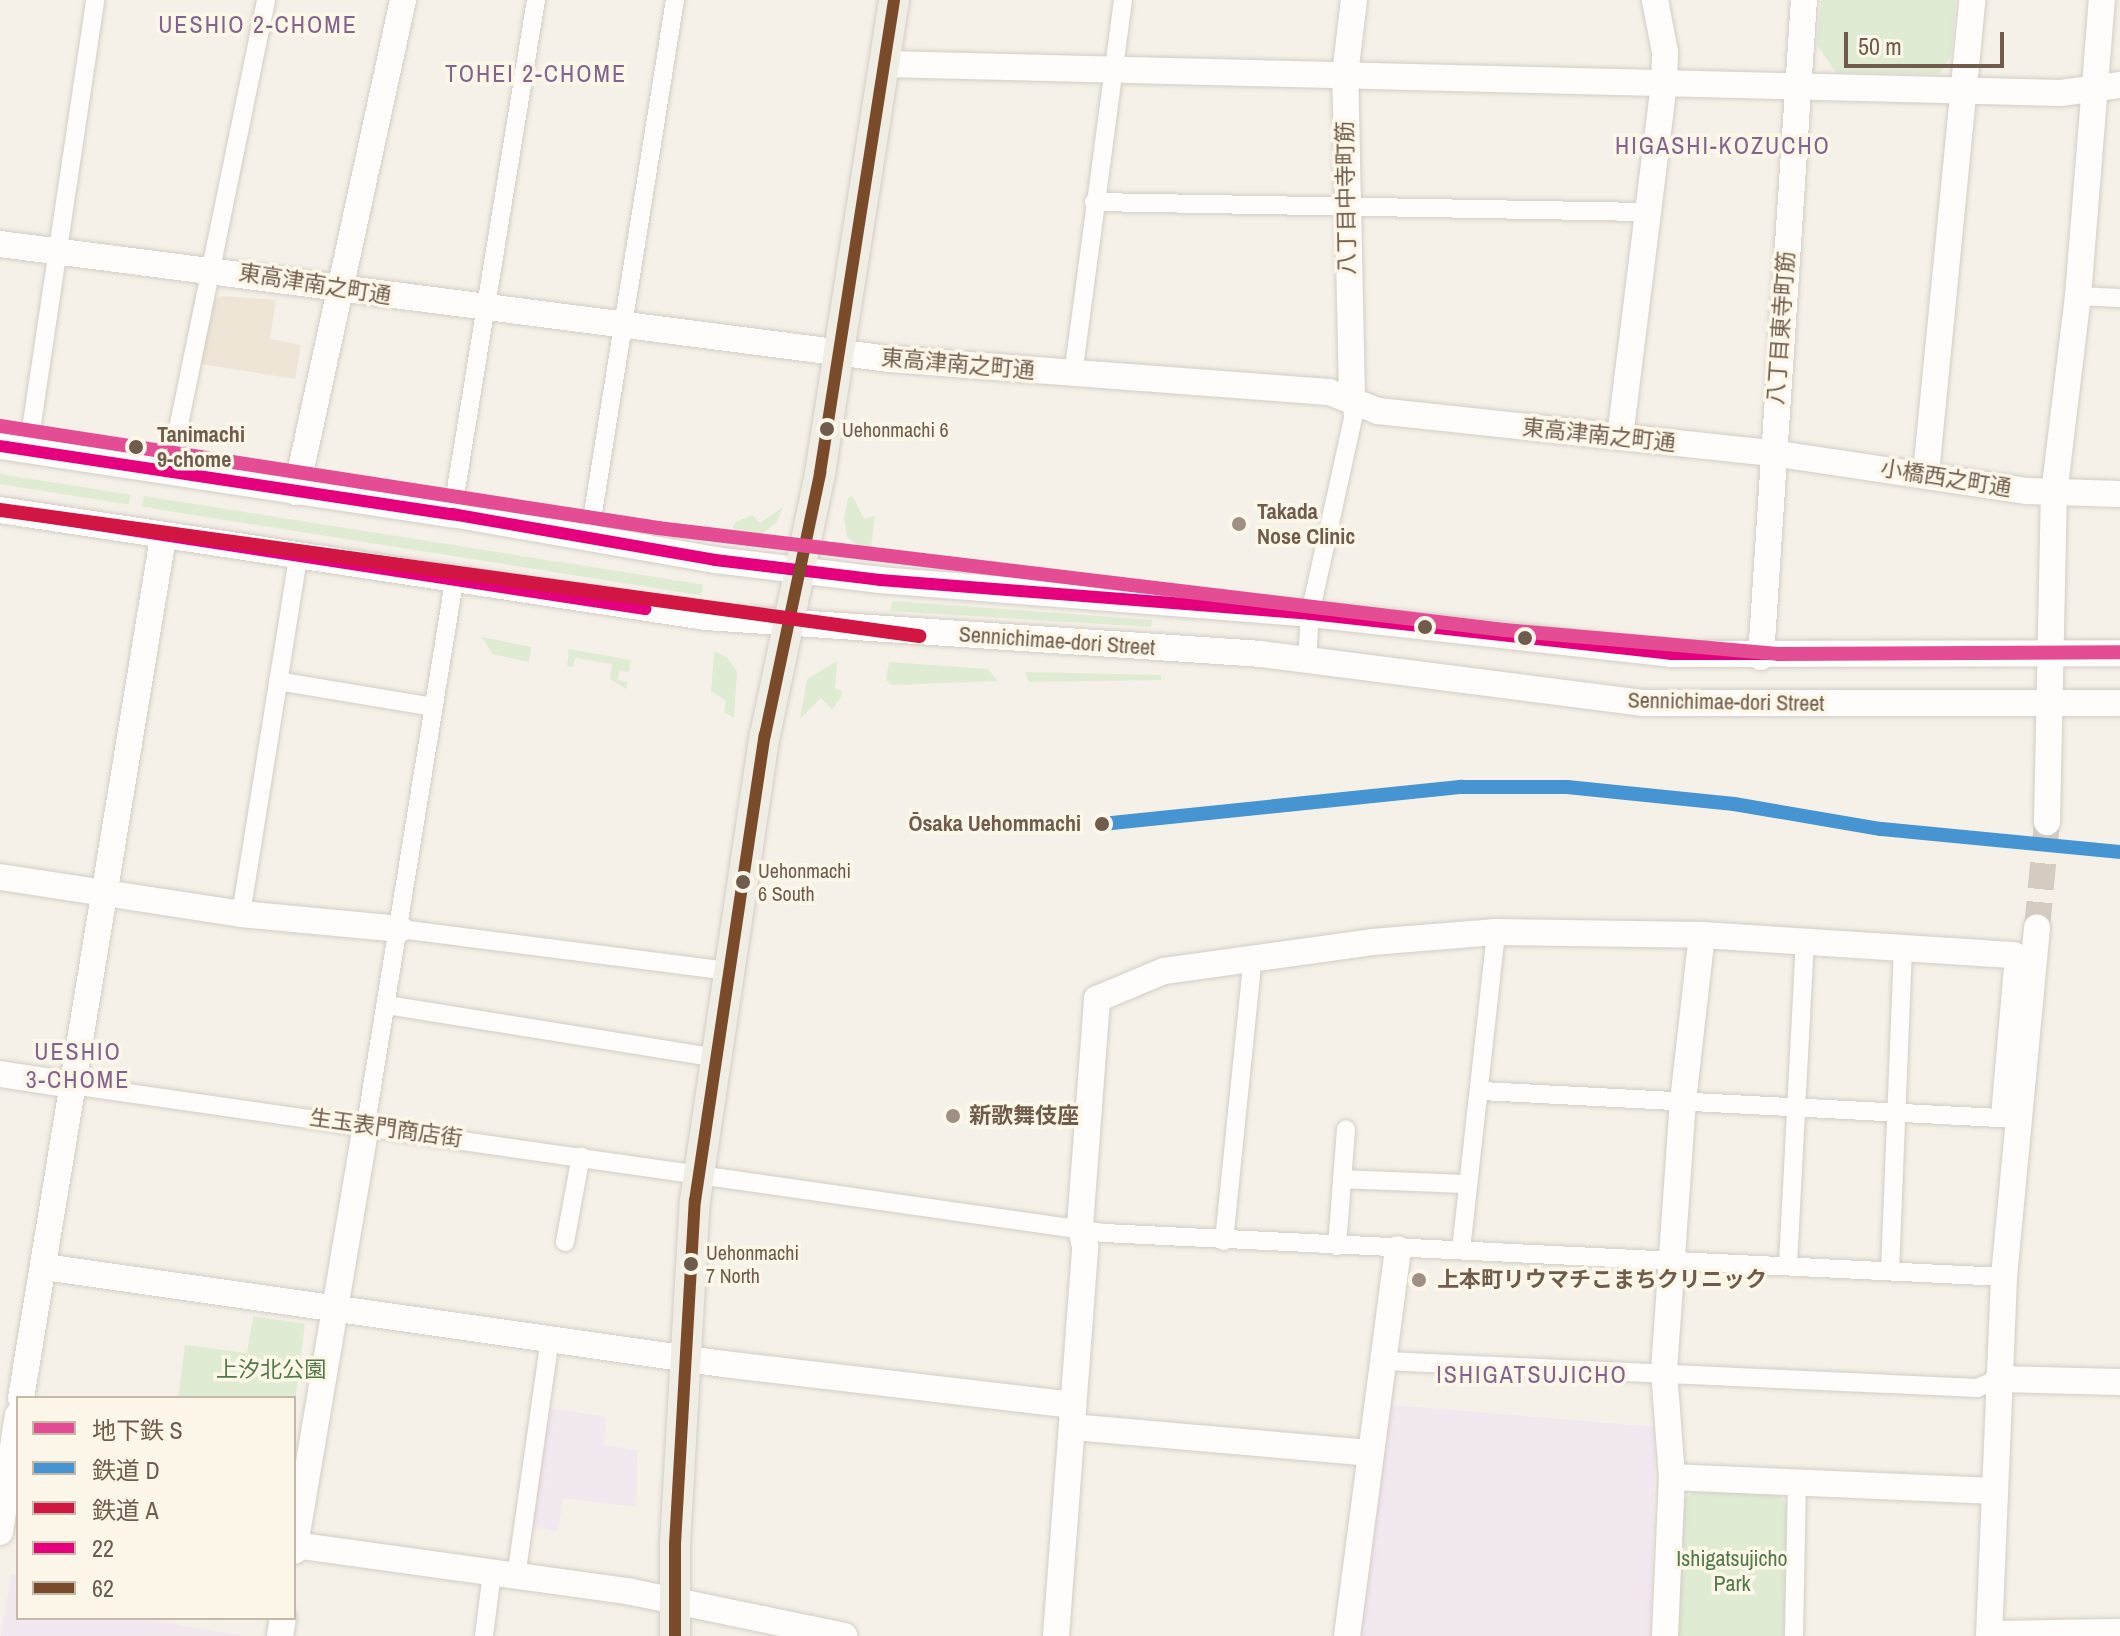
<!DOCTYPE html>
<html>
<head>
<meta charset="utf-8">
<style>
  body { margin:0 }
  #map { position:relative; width:2120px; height:1636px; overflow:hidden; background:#f5f1e8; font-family:"Archivo Narrow","Noto Sans JP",sans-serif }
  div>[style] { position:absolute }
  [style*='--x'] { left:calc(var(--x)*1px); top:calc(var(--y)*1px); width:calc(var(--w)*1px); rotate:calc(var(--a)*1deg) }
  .residential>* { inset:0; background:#eee5d6 }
  .education>* { inset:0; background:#f2e8f0 }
  .green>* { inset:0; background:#e0ebd4; transform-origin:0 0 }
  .secondary-tunnel>* { height:26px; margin-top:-13px; transform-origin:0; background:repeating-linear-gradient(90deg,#d4ccc1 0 26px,transparent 0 39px) }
  .roads { filter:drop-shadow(0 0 2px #d3cdc6) drop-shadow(0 0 2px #d3cdc6) }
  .street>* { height:18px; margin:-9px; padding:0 9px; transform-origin:9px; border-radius:9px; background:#fefdfc }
  .secondary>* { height:26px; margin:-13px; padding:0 13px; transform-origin:13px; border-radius:13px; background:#fefdfc }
  .primary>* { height:30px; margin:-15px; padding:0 15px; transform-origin:15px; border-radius:15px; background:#f0ede5 }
  .bus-1>* { height:12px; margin:-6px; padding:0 6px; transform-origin:6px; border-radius:6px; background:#e5007d }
  .bus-2>* { height:12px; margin:-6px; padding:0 6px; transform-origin:6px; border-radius:6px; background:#7a4b2a }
  .rail-1>* { height:14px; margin:-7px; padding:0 7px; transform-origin:7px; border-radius:7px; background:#4694d1 }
  .rail-2>* { height:14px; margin:-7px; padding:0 7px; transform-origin:7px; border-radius:7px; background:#d21644 }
  .metro-1>* { height:14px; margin:-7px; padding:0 7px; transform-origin:7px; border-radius:7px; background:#e44d93 }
  .dots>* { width:22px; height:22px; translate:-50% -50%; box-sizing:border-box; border:4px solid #fdf7e9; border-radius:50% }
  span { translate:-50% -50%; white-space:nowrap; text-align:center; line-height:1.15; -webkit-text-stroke:7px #fdf7e9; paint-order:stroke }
  .bus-label { font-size:20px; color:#705c4c }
  .left { translate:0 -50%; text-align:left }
  .street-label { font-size:22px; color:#705c4c }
  .stop-label { font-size:22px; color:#705c4c; font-weight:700 }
  .right { translate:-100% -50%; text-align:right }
  .poi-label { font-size:22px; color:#705c4c; font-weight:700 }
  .park-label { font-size:22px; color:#527a48 }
  .neighbourhood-label { font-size:24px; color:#82648c; letter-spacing:2px }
  .legend { position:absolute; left:16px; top:1396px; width:280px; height:224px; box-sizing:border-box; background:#fdf7e9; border:2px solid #c5b9aa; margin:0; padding:10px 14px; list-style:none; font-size:24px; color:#705c4c }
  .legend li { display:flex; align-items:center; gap:16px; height:40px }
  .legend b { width:40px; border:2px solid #c5b9aa }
  .scale { position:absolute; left:1844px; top:32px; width:160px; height:36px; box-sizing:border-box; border:4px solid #705c4c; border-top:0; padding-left:10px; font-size:24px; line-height:28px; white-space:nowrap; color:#705c4c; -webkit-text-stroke:6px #fdf7e9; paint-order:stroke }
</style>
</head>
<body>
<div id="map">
  <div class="residential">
    <div style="clip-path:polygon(222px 296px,276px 300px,270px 339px,301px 345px,295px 379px,201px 364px,211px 302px)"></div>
  </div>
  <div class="education">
    <div style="clip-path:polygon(1391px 1405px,1655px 1427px,1651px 1636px,1361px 1636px)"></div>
    <div style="clip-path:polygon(549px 1408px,607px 1417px,603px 1445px,637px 1450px,636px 1507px,563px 1498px,558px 1531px,532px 1527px)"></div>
    <div style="clip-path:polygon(11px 1574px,18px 1576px,18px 1618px,135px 1618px,245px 1636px,1px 1636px)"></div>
  </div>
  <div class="green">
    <div style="clip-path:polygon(1821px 0,1956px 0,1951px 57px,1939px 74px,1836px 73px,1817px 45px)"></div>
    <div style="left:0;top:474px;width:132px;height:10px;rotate:9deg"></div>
    <div style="left:144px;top:496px;width:566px;height:11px;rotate:9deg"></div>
    <div style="clip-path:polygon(853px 497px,864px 519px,875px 516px,870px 556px,847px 537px,844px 519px,848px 498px)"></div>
    <div style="clip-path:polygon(783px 507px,777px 522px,762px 534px,731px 533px,735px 522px,752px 515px,760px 523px)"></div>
    <div style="clip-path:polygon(892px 601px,1152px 620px,1151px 627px,891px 611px)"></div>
    <div style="clip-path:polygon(482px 637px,531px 647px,529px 662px,492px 654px)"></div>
    <div style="clip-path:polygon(569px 649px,631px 660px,629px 672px,619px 671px,618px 680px,628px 682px,626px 689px,610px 679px,612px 664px,575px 658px,573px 667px,567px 666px)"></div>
    <div style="clip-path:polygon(714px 651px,727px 657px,737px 672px,734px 718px,724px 712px,726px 701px,711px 691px)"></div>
    <div style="clip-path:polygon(837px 661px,835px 689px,842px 691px,841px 697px,832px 710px,821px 698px,800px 719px,807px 679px)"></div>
    <div style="clip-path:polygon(889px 662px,988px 669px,998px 681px,892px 685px,886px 680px)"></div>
    <div style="clip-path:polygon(1025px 672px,1161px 675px,1161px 680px,1029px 682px)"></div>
    <div style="clip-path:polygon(253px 1316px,305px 1324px,294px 1410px,294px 1398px,178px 1398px,185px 1345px,247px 1353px)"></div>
    <div style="clip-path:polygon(1698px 1488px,1778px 1493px,1787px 1506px,1784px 1636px,1677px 1636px,1682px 1501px)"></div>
  </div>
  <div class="secondary-tunnel">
    <div style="--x:2037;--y:928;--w:106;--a:-84.6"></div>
  </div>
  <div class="roads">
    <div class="street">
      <div style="--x:1094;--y:202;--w:551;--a:1.04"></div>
      <div style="--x:2078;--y:296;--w:42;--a:2.7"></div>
      <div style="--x:1073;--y:375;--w:378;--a:-82.4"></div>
      <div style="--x:28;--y:450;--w:455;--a:-81.5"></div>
      <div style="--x:169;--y:473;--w:483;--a:-78.4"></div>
      <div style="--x:452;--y:514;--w:521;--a:-80.72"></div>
      <div style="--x:589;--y:538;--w:545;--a:-80.92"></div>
      <div style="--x:1307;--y:660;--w:46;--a:-86.3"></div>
      <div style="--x:1310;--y:614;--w:201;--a:-77.6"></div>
      <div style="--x:1353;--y:418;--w:21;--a:-93"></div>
      <div style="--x:278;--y:681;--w:157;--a:9.5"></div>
      <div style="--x:241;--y:914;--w:361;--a:-80.9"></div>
      <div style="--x:400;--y:929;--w:330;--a:7.3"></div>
      <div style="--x:387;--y:1005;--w:334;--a:9.1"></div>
      <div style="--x:72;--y:1085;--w:1043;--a:8.16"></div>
      <div style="--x:1104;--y:1233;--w:901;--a:2.8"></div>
      <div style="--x:1482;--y:1091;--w:537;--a:2.99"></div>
      <div style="--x:2000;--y:1116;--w:162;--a:-85"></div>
      <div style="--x:366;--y:1124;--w:549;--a:-80.78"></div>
      <div style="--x:1342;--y:1179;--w:126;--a:2.3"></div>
      <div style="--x:1224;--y:1241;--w:286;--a:-84.2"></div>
      <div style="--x:565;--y:1242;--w:87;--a:-79.5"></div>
      <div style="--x:1337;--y:1246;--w:117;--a:-85.6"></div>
      <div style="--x:1461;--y:1250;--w:320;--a:-83.7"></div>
      <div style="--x:1788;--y:1264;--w:321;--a:-87"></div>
      <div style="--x:1890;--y:1271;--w:320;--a:-87.7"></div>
      <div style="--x:1385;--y:1361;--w:593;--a:2.61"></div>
      <div style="--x:1977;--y:1388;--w:23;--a:-23"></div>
      <div style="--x:516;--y:1577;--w:241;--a:-81.9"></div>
      <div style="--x:1989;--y:1630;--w:131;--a:-0.9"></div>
      <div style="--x:484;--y:1636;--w:64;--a:-82.8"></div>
      <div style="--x:1794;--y:1636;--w:154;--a:-88.9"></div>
    </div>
    <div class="secondary">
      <div style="--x:885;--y:64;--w:1176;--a:1.41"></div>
      <div style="--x:2061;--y:93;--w:60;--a:-7.7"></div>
      <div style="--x:0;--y:244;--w:896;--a:7.37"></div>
      <div style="--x:889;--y:359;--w:441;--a:4.3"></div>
      <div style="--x:1329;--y:392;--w:53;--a:21.2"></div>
      <div style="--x:1378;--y:411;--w:396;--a:6.1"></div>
      <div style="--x:1772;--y:453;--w:258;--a:8.5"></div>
      <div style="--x:2027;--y:491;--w:93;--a:1.8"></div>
      <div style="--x:1352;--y:397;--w:322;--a:-91.2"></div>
      <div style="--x:1345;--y:75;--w:76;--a:-83.2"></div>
      <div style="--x:1620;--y:437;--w:357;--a:-82.9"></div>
      <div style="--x:1664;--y:83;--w:31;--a:-88"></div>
      <div style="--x:1665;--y:52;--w:53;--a:-100.9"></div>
      <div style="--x:0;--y:446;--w:457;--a:8.6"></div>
      <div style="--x:452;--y:514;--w:267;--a:9.9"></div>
      <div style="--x:715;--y:560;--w:166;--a:6.9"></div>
      <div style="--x:880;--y:580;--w:431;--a:4.5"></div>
      <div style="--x:1310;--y:614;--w:363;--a:6.3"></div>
      <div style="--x:1671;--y:654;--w:449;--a:-0.1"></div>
      <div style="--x:1926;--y:473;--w:475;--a:-84.4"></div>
      <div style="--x:296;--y:492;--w:504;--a:-77.73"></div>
      <div style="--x:0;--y:510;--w:714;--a:8.62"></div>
      <div style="--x:706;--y:617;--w:556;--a:3.81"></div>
      <div style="--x:1261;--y:654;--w:385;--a:7.3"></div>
      <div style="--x:1643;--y:703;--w:477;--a:0"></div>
      <div style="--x:1761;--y:657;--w:658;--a:-86.26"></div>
      <div style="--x:2047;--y:822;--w:328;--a:-88.8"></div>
      <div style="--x:2054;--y:494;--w:199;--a:-83.1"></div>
      <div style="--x:2078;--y:296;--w:297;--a:-85.4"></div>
      <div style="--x:0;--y:877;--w:244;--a:8.7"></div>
      <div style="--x:241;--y:914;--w:160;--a:5.4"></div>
      <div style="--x:0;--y:1074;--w:73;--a:8.7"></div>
      <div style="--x:44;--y:1267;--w:687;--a:8.12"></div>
      <div style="--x:724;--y:1364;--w:351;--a:6.7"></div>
      <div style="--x:1998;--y:1379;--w:122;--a:1.4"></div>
      <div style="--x:21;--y:1398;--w:873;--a:-80.63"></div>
      <div style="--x:1073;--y:1427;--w:298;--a:5"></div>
      <div style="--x:1672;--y:1477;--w:322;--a:2.5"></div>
      <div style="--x:0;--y:1532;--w:118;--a:-81.3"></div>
      <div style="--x:294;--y:1545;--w:336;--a:7.9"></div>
      <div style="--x:627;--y:1591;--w:222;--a:11.7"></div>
      <div style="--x:294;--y:1551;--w:433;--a:-80.4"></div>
      <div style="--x:280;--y:1636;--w:18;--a:-81"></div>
      <div style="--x:1056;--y:1636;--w:391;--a:-85.7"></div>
      <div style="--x:1085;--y:1246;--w:21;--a:-104"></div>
      <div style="--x:1080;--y:1226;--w:228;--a:-85.7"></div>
      <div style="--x:1097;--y:999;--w:73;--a:-22.7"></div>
      <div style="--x:1164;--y:971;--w:210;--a:-7.9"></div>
      <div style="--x:1372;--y:942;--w:124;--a:-4.6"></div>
      <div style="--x:1496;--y:932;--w:206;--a:0.8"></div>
      <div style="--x:1702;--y:935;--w:313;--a:3.7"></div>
      <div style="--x:1347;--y:1636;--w:390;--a:-82.5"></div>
      <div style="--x:1665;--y:1636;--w:159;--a:-87.5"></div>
      <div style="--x:1672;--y:1477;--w:106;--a:-94.3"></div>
      <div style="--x:1664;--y:1371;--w:271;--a:-86"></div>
      <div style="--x:1683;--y:1101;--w:167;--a:-83.5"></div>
      <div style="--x:1989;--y:1636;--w:359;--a:-87.6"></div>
      <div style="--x:2004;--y:1277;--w:351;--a:-84.6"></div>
    </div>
    <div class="primary">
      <div style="--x:675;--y:1636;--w:92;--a:-90"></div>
      <div style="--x:675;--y:1544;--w:344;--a:-86.7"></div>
      <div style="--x:695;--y:1201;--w:471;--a:-81.5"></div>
      <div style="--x:765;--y:735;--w:268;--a:-78.1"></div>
      <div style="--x:820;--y:473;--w:479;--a:-81.1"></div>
    </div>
  </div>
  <div class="bus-1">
    <div style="--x:0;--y:446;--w:457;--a:8.6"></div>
    <div style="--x:452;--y:514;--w:267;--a:9.9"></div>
    <div style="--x:715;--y:560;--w:166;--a:6.9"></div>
    <div style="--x:880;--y:580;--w:431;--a:4.5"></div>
    <div style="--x:1310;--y:614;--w:363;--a:6.3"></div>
    <div style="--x:1671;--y:654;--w:449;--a:-0.1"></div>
    <div style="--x:0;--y:510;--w:653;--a:8.73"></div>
  </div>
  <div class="bus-2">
    <div style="--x:675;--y:1636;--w:92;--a:-90"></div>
    <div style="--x:675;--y:1544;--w:344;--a:-86.7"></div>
    <div style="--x:695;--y:1201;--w:471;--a:-81.5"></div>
    <div style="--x:765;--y:735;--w:268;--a:-78.1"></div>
    <div style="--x:820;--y:473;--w:479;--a:-81.1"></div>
  </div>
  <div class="rail-1">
    <div style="--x:1102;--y:824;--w:362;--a:-5.9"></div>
    <div style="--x:1462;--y:787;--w:105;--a:0"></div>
    <div style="--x:1567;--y:787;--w:168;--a:5.8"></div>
    <div style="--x:1734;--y:804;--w:149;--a:9.7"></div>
    <div style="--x:1881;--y:829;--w:240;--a:5.5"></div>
  </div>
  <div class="rail-2">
    <div style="--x:0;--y:510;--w:928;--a:7.81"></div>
  </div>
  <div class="metro-1">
    <div style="--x:0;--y:426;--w:666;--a:8.81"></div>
    <div style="--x:658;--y:528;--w:853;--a:6.87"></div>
    <div style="--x:1505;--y:630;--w:274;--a:5"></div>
    <div style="--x:1778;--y:654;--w:342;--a:-0.3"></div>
  </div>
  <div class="dots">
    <div style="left:827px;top:429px;background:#705c4c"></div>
    <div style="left:136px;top:447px;background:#705c4c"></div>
    <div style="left:1239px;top:524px;background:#9f9083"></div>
    <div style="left:1425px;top:627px;background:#705c4c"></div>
    <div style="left:1525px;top:638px;background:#705c4c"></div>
    <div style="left:1102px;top:824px;background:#705c4c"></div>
    <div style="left:743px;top:882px;background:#705c4c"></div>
    <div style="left:953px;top:1116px;background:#9f9083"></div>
    <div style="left:691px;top:1264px;background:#705c4c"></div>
    <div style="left:1419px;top:1280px;background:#9f9083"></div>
  </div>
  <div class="bus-label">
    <span class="left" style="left:842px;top:429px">Uehonmachi 6</span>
    <span class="left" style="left:758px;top:882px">Uehonmachi<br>6 South</span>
    <span class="left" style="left:706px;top:1264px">Uehonmachi<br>7 North</span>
  </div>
  <div class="street-label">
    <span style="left:1346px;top:198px;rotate:-91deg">八丁目中寺町筋</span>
    <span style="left:315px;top:284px;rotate:9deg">東高津南之町通</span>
    <span style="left:1781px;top:328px;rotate:-86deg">八丁目東寺町筋</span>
    <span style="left:958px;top:364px;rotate:5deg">東高津南之町通</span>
    <span style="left:1599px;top:435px;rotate:6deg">東高津南之町通</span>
    <span style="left:1946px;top:478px;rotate:9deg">小橋西之町通</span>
    <span style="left:1057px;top:641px;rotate:4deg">Sennichimae-dori Street</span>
    <span style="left:1726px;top:702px;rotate:1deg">Sennichimae-dori Street</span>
    <span style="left:386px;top:1128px;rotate:8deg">生玉表門商店街</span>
  </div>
  <div class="stop-label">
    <span class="left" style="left:157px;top:447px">Tanimachi<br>9-chome</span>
    <span class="right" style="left:1081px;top:824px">Ōsaka Uehommachi</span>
  </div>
  <div class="poi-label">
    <span class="left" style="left:1257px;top:524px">Takada<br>Nose Clinic</span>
    <span class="left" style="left:969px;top:1116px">新歌舞伎座</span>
    <span class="left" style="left:1437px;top:1280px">上本町リウマチこまちクリニック</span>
  </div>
  <div class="park-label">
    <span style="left:271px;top:1370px">上汐北公園</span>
    <span style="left:1732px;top:1571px">Ishigatsujicho<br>Park</span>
  </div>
  <div class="neighbourhood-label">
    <span style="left:258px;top:25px">UESHIO 2-CHOME</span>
    <span style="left:536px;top:74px">TOHEI 2-CHOME</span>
    <span style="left:1723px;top:146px">HIGASHI-KOZUCHO</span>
    <span style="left:78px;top:1066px">UESHIO<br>3-CHOME</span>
    <span style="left:1532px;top:1375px">ISHIGATSUJICHO</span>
  </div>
  <ul class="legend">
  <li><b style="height:10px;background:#e44d93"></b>地下鉄 S</li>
  <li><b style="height:10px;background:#4694d1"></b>鉄道 D</li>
  <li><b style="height:10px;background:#d21644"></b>鉄道 A</li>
  <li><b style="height:10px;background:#e5007d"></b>22</li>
  <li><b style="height:10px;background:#7a4b2a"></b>62</li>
  </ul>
  <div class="scale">50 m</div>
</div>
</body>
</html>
